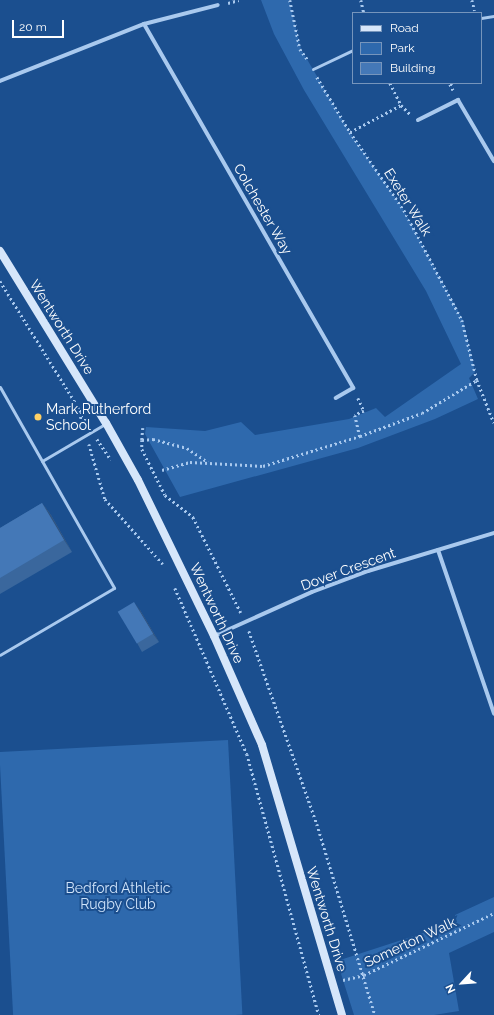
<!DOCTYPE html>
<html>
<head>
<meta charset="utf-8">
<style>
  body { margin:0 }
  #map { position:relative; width:494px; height:1015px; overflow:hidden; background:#1b4f8f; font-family:Raleway,sans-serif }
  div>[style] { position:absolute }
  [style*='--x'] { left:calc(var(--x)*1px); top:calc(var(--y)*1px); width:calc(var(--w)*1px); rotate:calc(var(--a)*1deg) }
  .green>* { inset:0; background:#2e69ad; transform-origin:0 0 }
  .path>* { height:2.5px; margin-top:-1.25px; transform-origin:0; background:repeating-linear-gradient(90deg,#a9c9ee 0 2px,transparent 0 5px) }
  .lane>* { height:3px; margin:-1.5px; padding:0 1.5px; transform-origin:1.5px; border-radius:1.5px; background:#a9c9ee }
  .street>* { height:4px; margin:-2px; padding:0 2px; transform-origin:2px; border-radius:2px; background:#a9c9ee }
  .secondary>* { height:8px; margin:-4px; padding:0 4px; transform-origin:4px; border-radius:4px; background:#d6e6fa }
  .wall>* { inset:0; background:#3a679d }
  .shaded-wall>* { inset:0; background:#305480 }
  .building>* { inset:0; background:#4478b7; transform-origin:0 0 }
  .dots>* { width:11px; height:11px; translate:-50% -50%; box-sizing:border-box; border:2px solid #1b4f8f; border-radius:50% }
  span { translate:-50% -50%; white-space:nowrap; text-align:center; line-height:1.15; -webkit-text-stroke:4px #1b4f8f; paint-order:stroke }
  .street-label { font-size:14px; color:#fff }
  .poi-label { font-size:14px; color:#fff }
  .left { translate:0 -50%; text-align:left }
  .park-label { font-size:14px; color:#cfe3fa }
  .legend { position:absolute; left:352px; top:12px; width:130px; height:72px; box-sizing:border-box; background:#1b4f8f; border:1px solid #7695bc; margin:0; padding:5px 7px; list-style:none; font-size:12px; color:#fff }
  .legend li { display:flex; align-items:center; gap:8px; height:20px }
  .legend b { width:20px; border:1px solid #7695bc }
  .north { position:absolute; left:442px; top:963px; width:40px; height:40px; -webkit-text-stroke:3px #1b4f8f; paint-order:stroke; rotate:244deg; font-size:11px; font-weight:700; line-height:16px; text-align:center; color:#fff }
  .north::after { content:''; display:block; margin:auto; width:14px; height:18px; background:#fff; clip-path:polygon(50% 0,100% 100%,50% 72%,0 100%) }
  .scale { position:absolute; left:12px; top:20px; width:52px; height:18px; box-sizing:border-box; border:2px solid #fff; border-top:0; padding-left:5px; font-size:12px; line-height:14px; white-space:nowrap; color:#fff; -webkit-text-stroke:3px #1b4f8f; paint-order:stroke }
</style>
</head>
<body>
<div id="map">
  <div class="green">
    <div style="clip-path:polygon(261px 0,289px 0,301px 49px,349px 131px,402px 207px,463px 320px,475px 372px,469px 378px,478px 399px,435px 419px,358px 448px,180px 497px,145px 434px,146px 427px,205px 431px,241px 422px,255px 435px,349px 419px,376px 408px,385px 417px,461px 364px,426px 291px,304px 90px,274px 34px)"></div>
    <div style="left:228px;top:740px;width:275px;height:229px;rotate:87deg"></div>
    <div style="clip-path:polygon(494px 897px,494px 932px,449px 953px,459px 1011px,434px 1015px,354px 1015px,337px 961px,457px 922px,455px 915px)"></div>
  </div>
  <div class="path">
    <div style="--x:290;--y:0;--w:50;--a:78.5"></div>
    <div style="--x:300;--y:49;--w:14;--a:54"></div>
    <div style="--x:361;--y:0;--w:13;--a:77"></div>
    <div style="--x:472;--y:0;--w:11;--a:75"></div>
    <div style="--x:228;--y:3;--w:11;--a:-15"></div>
    <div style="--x:317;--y:77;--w:64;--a:59"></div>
    <div style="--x:350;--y:132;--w:95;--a:55.3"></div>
    <div style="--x:404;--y:210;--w:124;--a:62.2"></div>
    <div style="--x:462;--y:320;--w:62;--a:76"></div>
    <div style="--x:477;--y:380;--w:46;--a:68.4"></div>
    <div style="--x:390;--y:83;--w:25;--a:63"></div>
    <div style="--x:401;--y:105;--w:13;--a:45"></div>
    <div style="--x:453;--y:83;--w:3;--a:162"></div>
    <div style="--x:450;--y:84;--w:7;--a:63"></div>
    <div style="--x:350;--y:132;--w:58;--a:-27.9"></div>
    <div style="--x:0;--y:281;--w:148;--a:58.2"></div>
    <div style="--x:78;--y:407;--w:19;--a:74"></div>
    <div style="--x:358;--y:398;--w:14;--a:65"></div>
    <div style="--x:364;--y:411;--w:10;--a:156"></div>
    <div style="--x:355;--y:415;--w:22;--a:77"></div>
    <div style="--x:80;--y:410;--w:15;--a:58"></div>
    <div style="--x:143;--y:428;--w:12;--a:95"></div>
    <div style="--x:142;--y:440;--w:11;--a:-5"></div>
    <div style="--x:153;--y:439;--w:35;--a:15"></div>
    <div style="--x:187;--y:448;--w:25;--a:34"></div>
    <div style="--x:97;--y:439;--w:25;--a:56"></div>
    <div style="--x:142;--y:440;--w:9;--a:90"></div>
    <div style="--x:142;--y:449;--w:51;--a:63.4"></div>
    <div style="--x:165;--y:495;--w:36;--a:38"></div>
    <div style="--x:193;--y:517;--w:107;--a:63.4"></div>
    <div style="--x:89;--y:444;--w:57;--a:73.8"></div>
    <div style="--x:105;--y:499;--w:87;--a:48.3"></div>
    <div style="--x:162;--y:470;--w:29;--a:-16"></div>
    <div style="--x:190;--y:462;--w:73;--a:3.1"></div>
    <div style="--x:263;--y:466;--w:102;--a:-17.2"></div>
    <div style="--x:360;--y:436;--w:66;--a:-20.4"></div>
    <div style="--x:422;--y:413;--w:64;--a:-31"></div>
    <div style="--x:175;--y:588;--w:181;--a:66.6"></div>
    <div style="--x:247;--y:754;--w:271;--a:74.6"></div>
    <div style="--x:249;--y:631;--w:205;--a:70.6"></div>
    <div style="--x:317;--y:824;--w:200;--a:73.1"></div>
    <div style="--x:343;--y:980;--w:22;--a:-13"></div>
    <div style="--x:364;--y:975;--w:144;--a:-25.5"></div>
  </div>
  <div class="lane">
    <div style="--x:481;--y:18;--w:13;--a:-9"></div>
    <div style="--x:313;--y:69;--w:44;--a:-25.4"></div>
    <div style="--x:0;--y:387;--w:231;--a:60.4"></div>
    <div style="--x:114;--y:588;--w:132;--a:149.6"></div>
    <div style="--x:42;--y:461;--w:73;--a:-30.4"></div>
  </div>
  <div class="street">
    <div style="--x:144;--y:24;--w:76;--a:-14.4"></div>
    <div style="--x:0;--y:81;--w:155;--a:-21.6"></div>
    <div style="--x:144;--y:24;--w:420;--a:60.1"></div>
    <div style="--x:353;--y:388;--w:20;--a:150"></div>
    <div style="--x:418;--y:120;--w:45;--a:-26.6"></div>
    <div style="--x:458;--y:100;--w:71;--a:59.5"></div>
    <div style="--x:438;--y:550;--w:173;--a:71.1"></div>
    <div style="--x:214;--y:636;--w:107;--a:-24.2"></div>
    <div style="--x:312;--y:592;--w:60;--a:-20.6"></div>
    <div style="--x:368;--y:571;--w:132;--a:-16.8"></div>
  </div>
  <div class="secondary">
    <div style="--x:0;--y:251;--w:202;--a:58.4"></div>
    <div style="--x:106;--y:423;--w:65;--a:60.7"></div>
    <div style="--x:138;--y:480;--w:174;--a:64"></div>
    <div style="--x:214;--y:636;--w:119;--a:66.2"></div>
    <div style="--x:262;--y:745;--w:282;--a:73.5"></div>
  </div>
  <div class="wall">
    <div style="clip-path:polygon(42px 503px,51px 515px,72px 552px,0 594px,0 528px)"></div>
    <div style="clip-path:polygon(140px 610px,159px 642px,142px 652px,137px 643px)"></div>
  </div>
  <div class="shaded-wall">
    <div style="clip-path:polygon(42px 503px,51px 515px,72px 552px,64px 540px)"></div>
    <div style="clip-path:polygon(134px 602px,140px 610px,159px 642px,153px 634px)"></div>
  </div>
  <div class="building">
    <div style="clip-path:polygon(42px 503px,64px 540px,0 578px,0 528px)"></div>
    <div style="left:134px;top:602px;width:37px;height:19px;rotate:59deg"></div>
  </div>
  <div class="dots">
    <div style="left:38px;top:417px;background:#ffd166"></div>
  </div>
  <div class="street-label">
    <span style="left:408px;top:202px;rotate:58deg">Exeter Walk</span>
    <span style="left:263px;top:209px;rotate:60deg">Colchester Way</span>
    <span style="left:62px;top:327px;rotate:58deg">Wentworth Drive</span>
    <span style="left:348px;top:569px;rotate:-20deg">Dover Crescent</span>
    <span style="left:217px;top:613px;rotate:65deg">Wentworth Drive</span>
    <span style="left:327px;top:919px;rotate:73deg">Wentworth Drive</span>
    <span style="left:410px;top:942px;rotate:-25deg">Somerton Walk</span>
  </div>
  <div class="poi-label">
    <span class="left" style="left:46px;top:417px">Mark Rutherford<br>School</span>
  </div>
  <div class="park-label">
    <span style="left:118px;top:896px">Bedford Athletic<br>Rugby Club</span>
  </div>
  <ul class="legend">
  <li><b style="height:5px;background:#d6e6fa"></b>Road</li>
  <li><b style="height:11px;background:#2e69ad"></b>Park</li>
  <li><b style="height:11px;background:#4478b7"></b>Building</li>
  </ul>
  <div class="north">N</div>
  <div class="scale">20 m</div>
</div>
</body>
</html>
